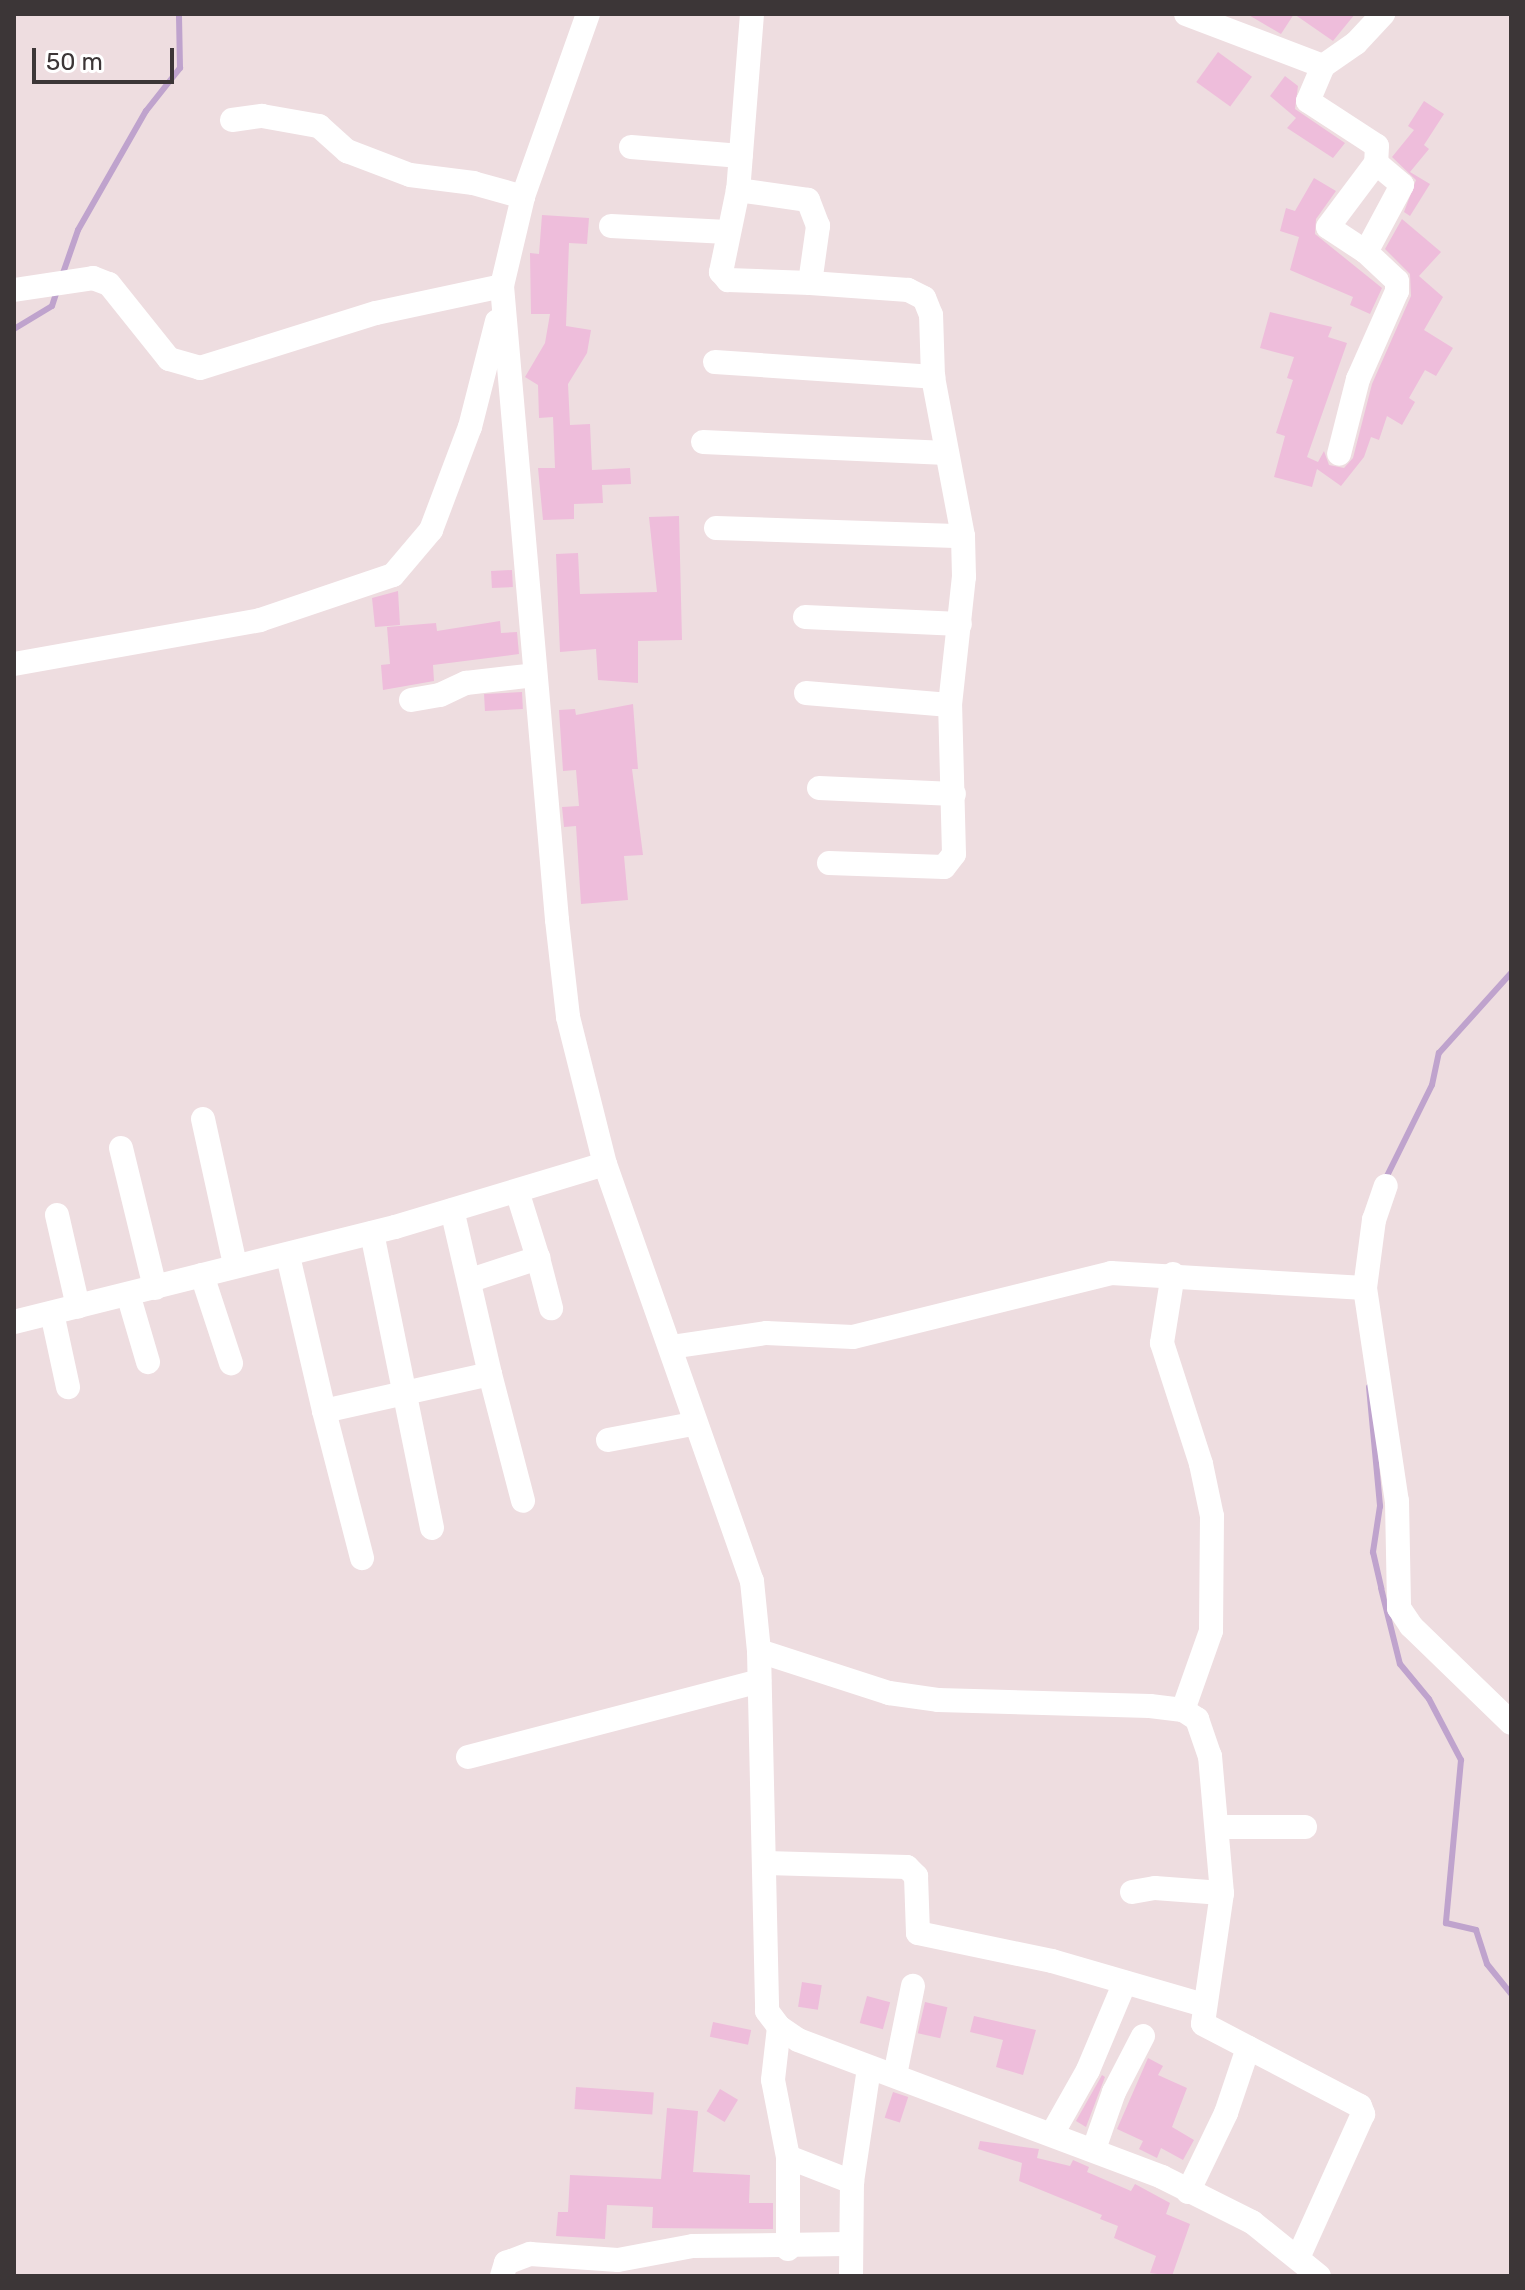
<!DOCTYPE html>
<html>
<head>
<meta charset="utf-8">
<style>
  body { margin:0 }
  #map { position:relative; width:1525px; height:2290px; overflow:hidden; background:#eedde0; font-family:Rubik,sans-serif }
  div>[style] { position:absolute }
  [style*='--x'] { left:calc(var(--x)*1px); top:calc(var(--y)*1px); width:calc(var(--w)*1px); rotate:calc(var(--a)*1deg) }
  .stream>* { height:6px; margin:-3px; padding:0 3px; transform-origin:3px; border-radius:3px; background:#bfa3cd }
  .building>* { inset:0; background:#eebddb; transform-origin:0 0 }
  .minor>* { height:24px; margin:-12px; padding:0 12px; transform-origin:12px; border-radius:12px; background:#fff }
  span { translate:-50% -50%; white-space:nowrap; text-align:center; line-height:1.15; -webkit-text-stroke:6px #fff; paint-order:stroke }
  .frame { position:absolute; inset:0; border:16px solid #3c3637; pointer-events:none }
  .scale { position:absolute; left:32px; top:48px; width:142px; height:36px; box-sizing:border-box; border:4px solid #3c3637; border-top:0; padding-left:10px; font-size:24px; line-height:28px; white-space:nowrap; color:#3c3637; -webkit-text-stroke:6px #fff; paint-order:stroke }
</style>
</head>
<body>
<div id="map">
  <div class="stream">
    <div style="--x:62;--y:276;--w:49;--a:-70.8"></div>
    <div style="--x:78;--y:230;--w:137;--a:-60.3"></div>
    <div style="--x:146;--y:111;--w:55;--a:-51.7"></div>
    <div style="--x:180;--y:68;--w:54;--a:-91.1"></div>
    <div style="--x:14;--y:329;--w:44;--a:-31.2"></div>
    <div style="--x:52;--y:306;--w:16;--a:-72"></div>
    <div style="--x:1385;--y:1180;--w:106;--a:-63.7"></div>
    <div style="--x:1432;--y:1085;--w:33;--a:-78"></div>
    <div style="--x:1439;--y:1053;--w:108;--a:-48"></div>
    <div style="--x:1369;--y:1387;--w:120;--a:84.7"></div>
    <div style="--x:1380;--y:1506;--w:47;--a:98.7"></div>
    <div style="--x:1373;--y:1552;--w:37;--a:77"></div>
    <div style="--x:1381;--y:1588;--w:78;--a:76"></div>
    <div style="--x:1400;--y:1664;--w:45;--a:50.4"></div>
    <div style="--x:1429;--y:1699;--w:69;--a:62.3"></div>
    <div style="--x:1461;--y:1760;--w:164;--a:95.3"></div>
    <div style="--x:1446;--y:1923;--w:31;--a:13"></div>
    <div style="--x:1476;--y:1930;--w:36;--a:72"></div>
    <div style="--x:1487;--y:1964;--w:38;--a:51"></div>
  </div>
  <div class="building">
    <div style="clip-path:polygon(1247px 14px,1294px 14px,1281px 34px)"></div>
    <div style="clip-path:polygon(1294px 14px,1355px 14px,1333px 41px)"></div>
    <div style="left:1218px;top:52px;width:42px;height:37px;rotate:36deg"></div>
    <div style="clip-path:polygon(1285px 76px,1298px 86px,1295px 109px,1345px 143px,1333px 158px,1287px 128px,1296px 118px,1270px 96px)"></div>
    <div style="clip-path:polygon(1424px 101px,1444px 114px,1424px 145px,1429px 149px,1410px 172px,1430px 184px,1410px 216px,1404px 212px,1416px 180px,1392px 157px,1414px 130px,1408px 126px)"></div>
    <div style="clip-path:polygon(1314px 178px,1336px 191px,1316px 219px,1315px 234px,1382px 288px,1370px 314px,1350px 305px,1353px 297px,1290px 270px,1299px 237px,1280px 231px,1286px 208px,1295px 211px)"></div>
    <div style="clip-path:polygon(542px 215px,589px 218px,587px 244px,569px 243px,566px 326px,591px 330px,587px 353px,568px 384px,570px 425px,590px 424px,592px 470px,630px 468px,631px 484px,602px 485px,603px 503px,574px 504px,574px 519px,543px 520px,538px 468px,555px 468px,553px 417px,539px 418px,538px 385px,525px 377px,545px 343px,550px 314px,531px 314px,530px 253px,539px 254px)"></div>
    <div style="clip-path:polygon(1402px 219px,1441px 252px,1419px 276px,1443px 297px,1424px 330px,1453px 348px,1436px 376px,1425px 370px,1409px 398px,1415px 402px,1402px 425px,1387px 416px,1379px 440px,1371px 437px,1364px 457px,1341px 486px,1317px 469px,1312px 487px,1274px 477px,1285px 436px,1276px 433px,1293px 380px,1287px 378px,1294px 357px,1260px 348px,1270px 312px,1332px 327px,1328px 337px,1347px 343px,1307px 457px,1318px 462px,1324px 451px,1329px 465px,1344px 468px,1353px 458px,1372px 384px,1411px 296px,1410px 274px,1385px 249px)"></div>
    <div style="clip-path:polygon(679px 516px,682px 640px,638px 641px,638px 683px,598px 680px,596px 649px,560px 652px,556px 554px,578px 553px,580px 594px,657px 592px,649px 517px)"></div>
    <div style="left:512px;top:570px;width:17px;height:21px;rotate:87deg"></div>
    <div style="clip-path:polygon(398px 591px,400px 625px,375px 627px,372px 598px)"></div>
    <div style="clip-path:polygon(500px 621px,501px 633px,517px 632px,519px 654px,433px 665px,434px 681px,383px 690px,381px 665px,390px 664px,387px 627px,436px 623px,437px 631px)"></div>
    <div style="left:522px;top:692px;width:17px;height:38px;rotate:87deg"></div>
    <div style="clip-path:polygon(633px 704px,638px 769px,632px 769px,643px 855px,624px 856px,628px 900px,581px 904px,576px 826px,564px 827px,562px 807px,579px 806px,576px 770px,563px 771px,559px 710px,575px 709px,576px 715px)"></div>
    <div style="left:802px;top:1982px;width:20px;height:25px;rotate:9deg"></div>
    <div style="left:867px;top:1996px;width:24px;height:28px;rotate:15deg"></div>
    <div style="left:925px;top:2002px;width:23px;height:32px;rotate:13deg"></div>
    <div style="clip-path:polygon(974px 2016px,1036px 2030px,1023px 2075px,996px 2067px,1003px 2040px,970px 2032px)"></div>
    <div style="left:713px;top:2022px;width:39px;height:15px;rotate:12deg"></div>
    <div style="clip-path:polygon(1148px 2058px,1163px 2066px,1158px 2075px,1187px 2088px,1172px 2127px,1194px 2140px,1183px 2160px,1161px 2148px,1157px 2158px,1139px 2149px,1143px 2141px,1117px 2129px)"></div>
    <div style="clip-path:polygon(1102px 2075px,1105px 2077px,1086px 2127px,1076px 2121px)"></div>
    <div style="left:576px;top:2087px;width:78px;height:22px;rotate:4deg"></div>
    <div style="left:720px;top:2089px;width:21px;height:26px;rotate:31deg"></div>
    <div style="left:893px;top:2092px;width:16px;height:27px;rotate:18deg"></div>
    <div style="clip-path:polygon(667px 2108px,698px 2111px,693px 2172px,750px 2175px,749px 2203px,773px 2203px,773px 2229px,652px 2228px,653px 2207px,607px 2205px,605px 2239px,556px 2236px,558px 2212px,568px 2212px,570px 2175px,661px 2179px)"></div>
    <div style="clip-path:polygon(980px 2141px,1039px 2149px,1037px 2158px,1070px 2166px,1073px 2160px,1089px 2167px,1087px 2172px,1131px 2191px,1135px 2184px,1170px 2203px,1166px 2214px,1190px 2224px,1172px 2276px,1150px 2273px,1156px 2256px,1114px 2238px,1118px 2226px,1100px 2219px,1102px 2215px,1019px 2181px,1022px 2163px,978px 2149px)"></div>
  </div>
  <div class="minor">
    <div style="--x:588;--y:14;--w:194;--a:109.6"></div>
    <div style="--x:523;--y:197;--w:91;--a:103.3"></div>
    <div style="--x:502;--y:286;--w:636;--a:85.04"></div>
    <div style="--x:557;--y:920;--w:98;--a:83.5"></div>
    <div style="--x:568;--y:1017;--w:152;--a:75.9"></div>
    <div style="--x:605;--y:1164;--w:442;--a:70.6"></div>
    <div style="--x:752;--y:1581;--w:70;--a:84.3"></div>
    <div style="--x:759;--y:1651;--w:360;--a:88.7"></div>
    <div style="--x:767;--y:2011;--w:20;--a:53"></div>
    <div style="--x:779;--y:2027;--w:23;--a:34"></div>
    <div style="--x:798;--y:2040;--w:389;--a:20.6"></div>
    <div style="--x:1162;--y:2177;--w:101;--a:26.6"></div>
    <div style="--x:1252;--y:2222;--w:86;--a:38.9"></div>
    <div style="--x:752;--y:14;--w:177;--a:94.5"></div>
    <div style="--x:738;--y:190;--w:84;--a:101.7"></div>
    <div style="--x:721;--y:272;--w:11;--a:49"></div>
    <div style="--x:728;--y:280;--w:82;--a:2.1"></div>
    <div style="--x:1186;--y:14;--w:147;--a:20.8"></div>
    <div style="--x:1323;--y:66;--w:40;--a:-34.9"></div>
    <div style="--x:1356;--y:43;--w:40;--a:-47"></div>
    <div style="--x:1323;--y:66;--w:38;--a:113"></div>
    <div style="--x:1308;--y:101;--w:82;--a:33.1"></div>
    <div style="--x:1377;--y:146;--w:17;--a:93"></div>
    <div style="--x:1376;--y:163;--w:34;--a:40"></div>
    <div style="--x:1402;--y:185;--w:76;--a:118.2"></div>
    <div style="--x:1366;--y:252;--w:42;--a:43.1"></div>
    <div style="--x:1397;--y:281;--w:10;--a:90"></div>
    <div style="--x:1397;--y:291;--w:96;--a:113.9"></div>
    <div style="--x:1358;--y:379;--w:77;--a:104.2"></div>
    <div style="--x:232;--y:120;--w:30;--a:-8"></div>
    <div style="--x:262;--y:116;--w:58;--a:10"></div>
    <div style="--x:319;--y:126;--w:38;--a:42"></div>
    <div style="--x:347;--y:151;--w:67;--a:20.9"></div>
    <div style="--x:410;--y:175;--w:64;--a:7.2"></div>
    <div style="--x:473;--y:183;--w:52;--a:15.6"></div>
    <div style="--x:631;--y:147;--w:110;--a:4.7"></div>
    <div style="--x:611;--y:226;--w:116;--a:3"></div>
    <div style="--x:1366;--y:252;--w:45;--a:-146.7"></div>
    <div style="--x:1328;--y:227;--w:80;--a:-53.1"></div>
    <div style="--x:14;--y:290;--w:80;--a:-8.6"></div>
    <div style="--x:93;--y:278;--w:17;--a:21"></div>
    <div style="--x:109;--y:284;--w:96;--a:51.3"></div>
    <div style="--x:169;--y:359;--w:32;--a:16"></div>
    <div style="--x:200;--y:368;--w:184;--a:-17.4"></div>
    <div style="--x:376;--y:313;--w:129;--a:-12.1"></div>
    <div style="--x:715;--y:362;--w:219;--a:3.9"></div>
    <div style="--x:933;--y:377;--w:62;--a:-91.8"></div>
    <div style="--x:931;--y:315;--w:18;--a:-112"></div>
    <div style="--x:924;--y:298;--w:18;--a:-153"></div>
    <div style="--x:908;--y:290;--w:98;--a:-175.9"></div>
    <div style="--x:810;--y:283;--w:58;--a:-82"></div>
    <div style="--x:818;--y:226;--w:28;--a:-111"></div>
    <div style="--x:808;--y:200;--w:71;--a:-171.9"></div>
    <div style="--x:703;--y:442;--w:244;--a:2.6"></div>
    <div style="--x:716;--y:528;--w:247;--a:1.9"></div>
    <div style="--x:805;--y:617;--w:155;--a:2.6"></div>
    <div style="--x:14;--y:664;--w:250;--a:-10.1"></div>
    <div style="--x:260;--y:620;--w:140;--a:-18.7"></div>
    <div style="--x:393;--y:575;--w:59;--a:-49.8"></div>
    <div style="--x:431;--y:530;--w:110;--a:-69.3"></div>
    <div style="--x:470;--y:427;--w:109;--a:-75.7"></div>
    <div style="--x:806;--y:693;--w:144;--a:4.8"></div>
    <div style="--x:411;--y:700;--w:29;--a:-10"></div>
    <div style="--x:440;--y:695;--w:29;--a:-25"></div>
    <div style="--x:466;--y:683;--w:69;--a:-6.6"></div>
    <div style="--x:819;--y:788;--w:135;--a:2.5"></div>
    <div style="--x:829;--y:863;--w:115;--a:2"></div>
    <div style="--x:944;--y:867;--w:16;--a:-52"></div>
    <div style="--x:954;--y:854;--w:149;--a:-91.5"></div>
    <div style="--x:950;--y:705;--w:129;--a:-83.8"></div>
    <div style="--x:964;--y:577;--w:41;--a:-91.4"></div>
    <div style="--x:963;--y:536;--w:162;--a:-100.7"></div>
    <div style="--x:203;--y:1119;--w:149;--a:77.6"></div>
    <div style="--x:121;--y:1148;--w:144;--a:76.3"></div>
    <div style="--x:57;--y:1215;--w:94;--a:77.1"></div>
    <div style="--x:372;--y:1233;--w:301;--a:78.5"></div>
    <div style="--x:288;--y:1256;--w:159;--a:76.9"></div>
    <div style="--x:324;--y:1411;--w:170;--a:-12.6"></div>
    <div style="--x:490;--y:1374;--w:168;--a:-103"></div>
    <div style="--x:538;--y:1258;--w:52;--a:75.4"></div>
    <div style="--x:1173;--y:1274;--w:70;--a:99.1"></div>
    <div style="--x:1162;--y:1343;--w:127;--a:72.1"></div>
    <div style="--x:1201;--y:1464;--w:53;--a:78.1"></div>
    <div style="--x:1212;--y:1516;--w:115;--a:90.5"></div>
    <div style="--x:1211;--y:1631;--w:84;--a:109.5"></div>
    <div style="--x:202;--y:1275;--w:93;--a:71.8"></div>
    <div style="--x:471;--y:1280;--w:71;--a:-18.2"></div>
    <div style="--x:538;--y:1258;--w:70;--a:-107.4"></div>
    <div style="--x:1365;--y:1288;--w:69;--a:-82.5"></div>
    <div style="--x:1374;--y:1220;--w:36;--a:-71"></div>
    <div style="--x:128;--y:1294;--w:71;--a:73.6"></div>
    <div style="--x:52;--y:1313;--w:76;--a:77.8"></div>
    <div style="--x:14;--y:1322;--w:393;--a:-14"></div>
    <div style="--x:395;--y:1227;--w:219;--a:-16.7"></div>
    <div style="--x:671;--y:1347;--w:96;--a:-8.4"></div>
    <div style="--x:766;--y:1333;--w:87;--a:2.6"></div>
    <div style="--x:853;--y:1337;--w:266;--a:-13.9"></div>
    <div style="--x:1111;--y:1273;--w:254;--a:3.4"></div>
    <div style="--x:1365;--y:1288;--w:215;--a:81.5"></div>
    <div style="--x:1397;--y:1501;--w:107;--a:88.9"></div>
    <div style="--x:1399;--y:1608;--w:22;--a:56"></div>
    <div style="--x:1411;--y:1626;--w:139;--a:44.1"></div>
    <div style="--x:490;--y:1374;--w:131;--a:75.4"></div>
    <div style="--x:324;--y:1411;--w:152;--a:75.5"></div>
    <div style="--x:608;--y:1440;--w:86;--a:-10.7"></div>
    <div style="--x:759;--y:1651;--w:137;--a:17.9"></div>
    <div style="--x:889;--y:1693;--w:49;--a:8.1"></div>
    <div style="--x:938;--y:1700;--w:212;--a:1.6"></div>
    <div style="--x:1150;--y:1706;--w:33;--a:7"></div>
    <div style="--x:1183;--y:1710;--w:17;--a:33"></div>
    <div style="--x:1197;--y:1719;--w:39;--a:71"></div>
    <div style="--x:1210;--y:1756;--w:138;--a:85"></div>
    <div style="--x:1222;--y:1893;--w:132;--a:98.3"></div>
    <div style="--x:1203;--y:2024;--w:177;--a:27.6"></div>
    <div style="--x:1360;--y:2106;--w:9;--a:69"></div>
    <div style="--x:1363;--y:2114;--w:156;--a:114.3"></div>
    <div style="--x:468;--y:1757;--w:301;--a:-14.6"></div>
    <div style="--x:1217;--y:1827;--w:88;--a:0"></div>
    <div style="--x:766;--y:1863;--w:141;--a:1.6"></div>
    <div style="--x:907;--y:1867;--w:13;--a:45"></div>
    <div style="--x:916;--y:1876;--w:57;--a:88"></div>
    <div style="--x:918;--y:1933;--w:137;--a:11.8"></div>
    <div style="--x:1052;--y:1961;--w:157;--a:16.2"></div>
    <div style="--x:1132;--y:1892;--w:23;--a:-10"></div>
    <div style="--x:1155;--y:1888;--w:67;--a:4.3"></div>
    <div style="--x:779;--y:2027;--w:53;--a:96.5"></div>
    <div style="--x:773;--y:2080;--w:78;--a:79"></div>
    <div style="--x:788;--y:2157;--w:92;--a:90"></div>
    <div style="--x:895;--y:2075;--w:91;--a:-78.6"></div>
    <div style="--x:1052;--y:2134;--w:73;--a:-60.6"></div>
    <div style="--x:1088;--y:2070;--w:95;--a:-67.2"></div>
    <div style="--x:1094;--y:2149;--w:60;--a:-70.7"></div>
    <div style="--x:1114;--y:2092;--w:63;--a:-62.6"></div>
    <div style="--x:788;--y:2157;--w:69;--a:21.3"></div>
    <div style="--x:1188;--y:2192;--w:88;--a:-64.3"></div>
    <div style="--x:1226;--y:2113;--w:69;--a:-71.3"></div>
    <div style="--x:502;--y:2276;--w:14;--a:-73"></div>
    <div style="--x:506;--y:2263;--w:26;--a:-21"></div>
    <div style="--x:530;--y:2254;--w:88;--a:3.9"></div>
    <div style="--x:618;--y:2260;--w:76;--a:-10.6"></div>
    <div style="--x:693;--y:2246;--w:154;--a:-0.7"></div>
    <div style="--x:851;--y:2276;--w:94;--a:-89.4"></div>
    <div style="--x:852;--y:2182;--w:115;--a:-81.5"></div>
  </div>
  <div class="frame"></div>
  <div class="scale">50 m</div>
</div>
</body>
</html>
